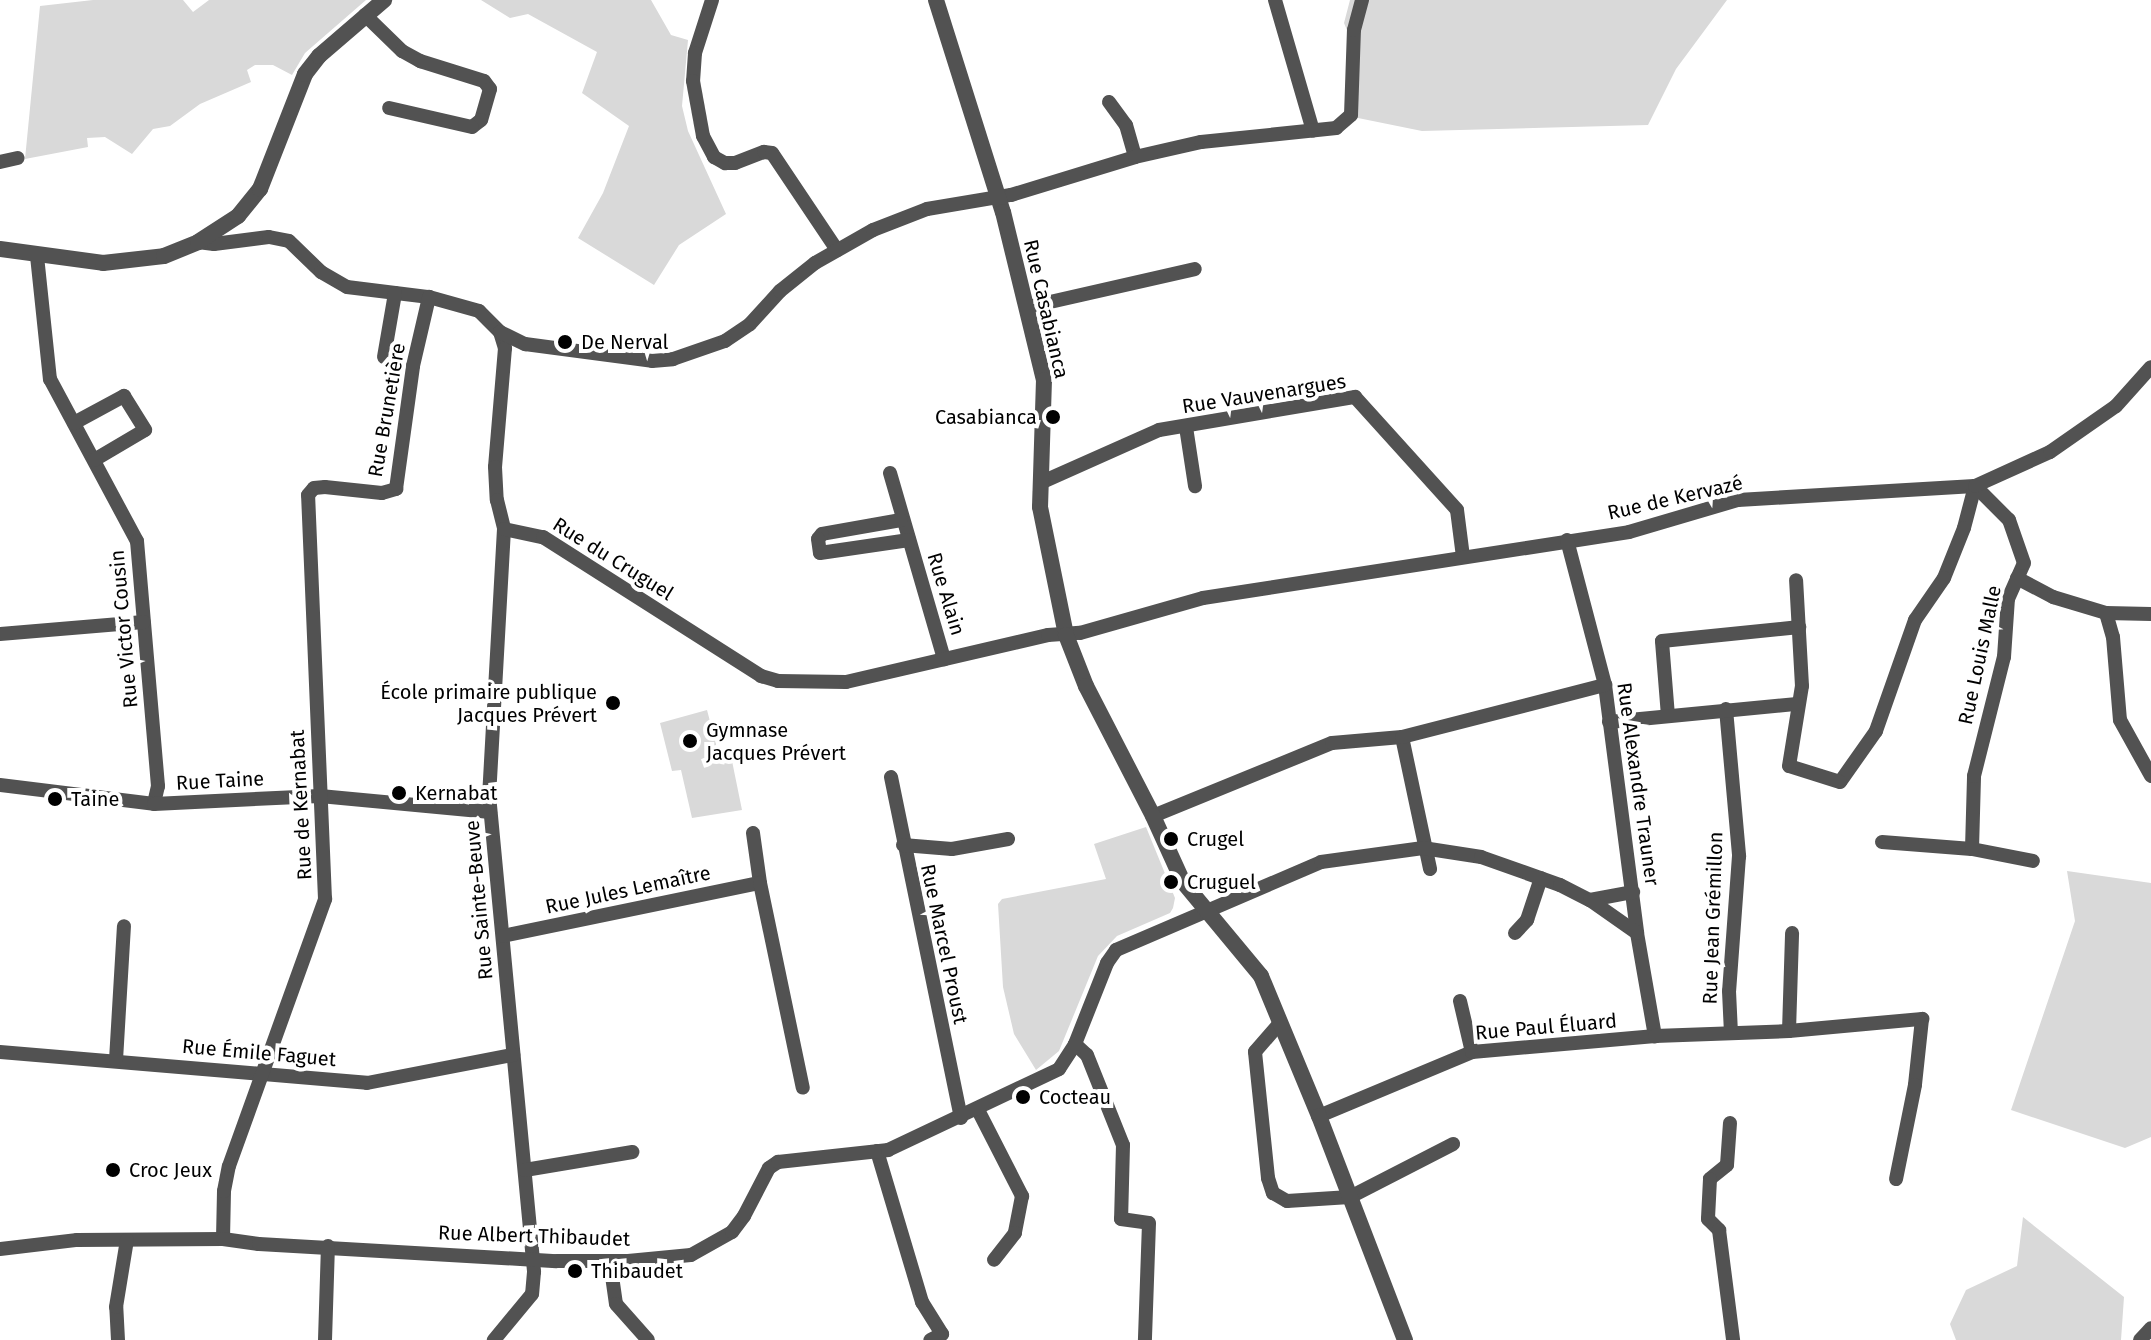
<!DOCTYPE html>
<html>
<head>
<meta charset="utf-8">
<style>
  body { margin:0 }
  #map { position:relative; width:2151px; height:1340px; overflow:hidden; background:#fff; font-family:"Fira Sans",sans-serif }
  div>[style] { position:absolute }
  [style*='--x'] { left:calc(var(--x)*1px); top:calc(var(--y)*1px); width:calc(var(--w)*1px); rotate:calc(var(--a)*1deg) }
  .green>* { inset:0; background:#d9d9d9 }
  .minor>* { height:14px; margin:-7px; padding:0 7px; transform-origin:7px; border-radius:7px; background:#525252 }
  .tertiary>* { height:16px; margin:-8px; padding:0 8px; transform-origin:8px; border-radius:8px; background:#525252 }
  .dots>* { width:22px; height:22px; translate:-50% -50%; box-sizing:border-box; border:4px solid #fff; border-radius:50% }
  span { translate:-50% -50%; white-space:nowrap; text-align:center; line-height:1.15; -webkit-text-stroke:8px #fff; paint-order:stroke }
  .street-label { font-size:20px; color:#000 }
  .poi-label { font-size:20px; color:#000 }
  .left { translate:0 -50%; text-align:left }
  .right { translate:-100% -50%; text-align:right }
</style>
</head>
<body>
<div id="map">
  <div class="green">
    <div style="clip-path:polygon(93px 0,183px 0,193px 12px,209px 0,366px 0,305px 53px,292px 75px,273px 65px,255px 65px,247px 70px,251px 82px,200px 104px,170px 126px,153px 129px,132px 154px,105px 137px,87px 138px,88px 147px,25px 159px,40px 6px)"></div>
    <div style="clip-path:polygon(481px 0,651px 0,671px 35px,688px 40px,682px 106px,688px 131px,726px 214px,679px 245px,654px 285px,578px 238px,603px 193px,629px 126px,582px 93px,597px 52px,528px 14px,510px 18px)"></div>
    <div style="clip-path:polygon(1350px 0,1727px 0,1676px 69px,1648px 125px,1422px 131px,1358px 118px,1349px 35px,1344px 23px)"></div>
    <div style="clip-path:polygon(707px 710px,720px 759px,731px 756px,742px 810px,692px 818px,681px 770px,672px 771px,660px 723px)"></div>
    <div style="clip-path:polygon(1146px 827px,1175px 898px,1173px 908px,1170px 913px,1117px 936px,1098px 956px,1059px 1051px,1036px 1070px,1014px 1034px,1003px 987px,998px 904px,1002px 899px,1106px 879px,1094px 844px)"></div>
    <div style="clip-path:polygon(2067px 871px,2151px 883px,2151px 1137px,2125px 1148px,2011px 1110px,2075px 921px)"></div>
    <div style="clip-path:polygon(2023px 1217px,2124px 1297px,2121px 1340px,1956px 1340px,1950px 1324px,1966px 1290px,2017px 1266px)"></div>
  </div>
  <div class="minor">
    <div style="--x:712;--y:0;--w:56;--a:107.8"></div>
    <div style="--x:695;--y:53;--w:28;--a:94"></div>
    <div style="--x:693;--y:81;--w:56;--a:79.7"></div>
    <div style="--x:703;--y:136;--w:24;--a:62"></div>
    <div style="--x:714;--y:157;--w:13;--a:29"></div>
    <div style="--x:725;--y:163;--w:10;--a:0"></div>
    <div style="--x:735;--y:163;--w:31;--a:-21"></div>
    <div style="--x:764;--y:152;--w:8;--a:7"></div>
    <div style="--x:772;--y:153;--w:117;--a:56.2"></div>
    <div style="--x:1275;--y:0;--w:136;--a:73.8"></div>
    <div style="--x:365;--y:15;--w:52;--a:44.2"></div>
    <div style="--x:402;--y:51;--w:21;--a:29"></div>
    <div style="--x:420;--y:61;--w:67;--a:17.4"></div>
    <div style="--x:484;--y:81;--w:10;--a:53"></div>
    <div style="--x:490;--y:89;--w:32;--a:106"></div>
    <div style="--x:481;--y:120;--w:11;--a:142"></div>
    <div style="--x:472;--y:127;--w:85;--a:-167.1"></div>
    <div style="--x:1109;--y:102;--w:29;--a:54"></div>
    <div style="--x:1126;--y:125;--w:33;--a:74"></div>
    <div style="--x:0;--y:162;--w:18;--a:-13"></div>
    <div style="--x:198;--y:242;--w:16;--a:7"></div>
    <div style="--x:214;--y:244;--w:55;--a:-7.3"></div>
    <div style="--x:269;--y:237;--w:20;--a:11"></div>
    <div style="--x:289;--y:241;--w:45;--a:44.1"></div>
    <div style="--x:321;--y:272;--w:30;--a:30"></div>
    <div style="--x:347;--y:287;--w:83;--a:7"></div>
    <div style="--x:429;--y:297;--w:52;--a:15.6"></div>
    <div style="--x:479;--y:311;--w:30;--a:45"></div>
    <div style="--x:500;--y:332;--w:17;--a:73"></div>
    <div style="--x:505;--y:348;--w:119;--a:94.8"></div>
    <div style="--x:495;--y:467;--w:33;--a:87"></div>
    <div style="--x:497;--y:500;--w:30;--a:76"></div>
    <div style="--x:504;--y:529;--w:266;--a:93.2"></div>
    <div style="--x:489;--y:795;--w:479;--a:84.6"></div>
    <div style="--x:534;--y:1272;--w:22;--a:95"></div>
    <div style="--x:532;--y:1294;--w:60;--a:129.6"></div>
    <div style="--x:37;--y:256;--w:124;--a:84"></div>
    <div style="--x:50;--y:379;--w:184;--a:61.8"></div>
    <div style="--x:137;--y:541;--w:246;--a:85.1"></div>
    <div style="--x:158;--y:786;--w:18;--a:103"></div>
    <div style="--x:1028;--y:307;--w:171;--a:-12.8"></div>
    <div style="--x:500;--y:332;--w:28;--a:26"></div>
    <div style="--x:525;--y:344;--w:128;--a:7.6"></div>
    <div style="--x:652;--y:361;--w:21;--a:-5"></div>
    <div style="--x:673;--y:359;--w:55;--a:-19.1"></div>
    <div style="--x:725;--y:341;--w:30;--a:-34"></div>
    <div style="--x:750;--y:324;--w:45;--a:-47.7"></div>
    <div style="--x:780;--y:291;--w:45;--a:-38.7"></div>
    <div style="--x:815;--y:263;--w:67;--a:-29.6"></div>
    <div style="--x:873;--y:230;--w:58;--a:-21.3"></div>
    <div style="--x:927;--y:209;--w:85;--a:-9.5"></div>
    <div style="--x:1011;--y:195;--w:130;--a:-17"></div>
    <div style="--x:1135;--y:157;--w:68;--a:-12.8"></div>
    <div style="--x:1201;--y:142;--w:136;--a:-5.9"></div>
    <div style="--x:1336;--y:128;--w:20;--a:-41"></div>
    <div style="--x:1351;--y:115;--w:85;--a:-88"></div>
    <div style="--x:1354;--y:30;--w:31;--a:-75"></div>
    <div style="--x:384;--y:357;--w:65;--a:-80.2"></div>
    <div style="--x:74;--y:423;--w:57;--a:-28.4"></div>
    <div style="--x:124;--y:396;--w:40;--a:58"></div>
    <div style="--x:145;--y:430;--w:59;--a:149.5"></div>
    <div style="--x:1186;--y:427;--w:60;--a:81.3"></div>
    <div style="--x:890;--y:473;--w:194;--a:73.8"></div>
    <div style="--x:1040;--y:483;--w:130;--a:-24"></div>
    <div style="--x:1159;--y:430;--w:199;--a:-9.6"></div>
    <div style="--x:1355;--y:397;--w:152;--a:47.9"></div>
    <div style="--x:1457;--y:510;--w:47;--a:82.7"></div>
    <div style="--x:901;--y:520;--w:80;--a:170"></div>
    <div style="--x:822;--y:534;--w:6;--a:129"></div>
    <div style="--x:818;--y:539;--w:14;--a:82"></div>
    <div style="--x:820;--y:553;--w:90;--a:-8.3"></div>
    <div style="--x:504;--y:529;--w:40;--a:12"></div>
    <div style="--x:543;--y:537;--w:259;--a:32.5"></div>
    <div style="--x:761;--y:676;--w:18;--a:16"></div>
    <div style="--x:778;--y:681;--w:68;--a:0.8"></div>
    <div style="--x:846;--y:682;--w:207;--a:-13.1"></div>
    <div style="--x:1048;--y:635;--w:32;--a:-4"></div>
    <div style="--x:1080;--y:633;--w:128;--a:-15.9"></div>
    <div style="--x:1203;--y:598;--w:431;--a:-8.8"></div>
    <div style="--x:1629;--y:532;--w:114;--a:-16.4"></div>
    <div style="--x:1738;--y:500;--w:237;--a:-3.4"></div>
    <div style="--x:1975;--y:486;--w:43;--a:104.7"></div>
    <div style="--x:1964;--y:528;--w:54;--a:111.8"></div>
    <div style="--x:1944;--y:578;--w:51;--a:124.6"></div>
    <div style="--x:1915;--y:620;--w:118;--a:109.4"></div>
    <div style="--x:1876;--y:731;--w:62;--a:125.2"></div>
    <div style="--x:1840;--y:782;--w:53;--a:-162.6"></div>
    <div style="--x:1789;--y:766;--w:81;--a:-80.8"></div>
    <div style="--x:1802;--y:686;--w:106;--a:-93.2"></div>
    <div style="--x:1567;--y:540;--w:150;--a:75.3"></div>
    <div style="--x:1605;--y:685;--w:250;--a:82.6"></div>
    <div style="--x:1637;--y:933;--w:105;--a:80.1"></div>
    <div style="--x:2017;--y:578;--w:41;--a:27.8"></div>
    <div style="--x:2053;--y:597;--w:55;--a:16.8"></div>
    <div style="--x:2106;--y:613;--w:25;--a:74"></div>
    <div style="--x:2113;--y:637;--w:83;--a:85.2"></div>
    <div style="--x:2120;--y:720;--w:64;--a:61"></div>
    <div style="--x:2106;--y:613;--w:45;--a:1.3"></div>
    <div style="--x:0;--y:634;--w:144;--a:-4.8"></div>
    <div style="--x:1726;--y:709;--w:148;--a:84.9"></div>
    <div style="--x:1739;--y:856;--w:135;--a:94.2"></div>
    <div style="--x:1729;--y:991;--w:42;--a:87.3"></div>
    <div style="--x:1668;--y:716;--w:75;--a:-94.6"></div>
    <div style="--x:1662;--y:641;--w:138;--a:-5.8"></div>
    <div style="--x:1609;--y:722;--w:189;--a:-5.5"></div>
    <div style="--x:1402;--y:737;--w:135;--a:78"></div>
    <div style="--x:891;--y:777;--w:348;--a:78.4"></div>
    <div style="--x:0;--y:785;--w:155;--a:7"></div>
    <div style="--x:154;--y:804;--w:166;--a:-2.8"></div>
    <div style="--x:320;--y:796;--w:171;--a:5.4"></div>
    <div style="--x:1153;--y:816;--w:193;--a:-22.2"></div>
    <div style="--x:1332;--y:743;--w:70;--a:-4.9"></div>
    <div style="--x:1402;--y:737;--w:210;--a:-14.4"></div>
    <div style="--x:753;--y:833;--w:50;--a:82"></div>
    <div style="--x:1882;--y:842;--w:90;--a:4.4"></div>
    <div style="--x:1972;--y:849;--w:62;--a:11.1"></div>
    <div style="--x:903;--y:845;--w:49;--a:4.7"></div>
    <div style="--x:952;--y:849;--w:57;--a:-10.1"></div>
    <div style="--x:1972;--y:849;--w:73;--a:-88.4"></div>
    <div style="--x:1974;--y:776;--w:123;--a:-75.9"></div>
    <div style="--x:2004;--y:657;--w:58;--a:-86.1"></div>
    <div style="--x:2008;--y:599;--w:39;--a:-66"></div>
    <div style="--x:2024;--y:563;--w:46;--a:-109.2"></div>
    <div style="--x:2009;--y:520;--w:48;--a:-135"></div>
    <div style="--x:1975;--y:486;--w:82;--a:-24.4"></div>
    <div style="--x:2050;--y:452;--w:80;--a:-34.9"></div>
    <div style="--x:2116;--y:406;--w:52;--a:-48.1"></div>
    <div style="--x:1590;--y:900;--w:44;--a:-10.5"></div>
    <div style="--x:1515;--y:933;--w:18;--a:-47"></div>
    <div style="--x:1527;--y:920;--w:44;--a:-71.6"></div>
    <div style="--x:503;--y:936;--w:262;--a:-11.7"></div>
    <div style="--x:760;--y:883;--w:209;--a:78.2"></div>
    <div style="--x:1460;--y:1001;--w:52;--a:76.8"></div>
    <div style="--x:1280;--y:1023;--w:38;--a:131"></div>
    <div style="--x:1255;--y:1052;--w:127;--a:84.1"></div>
    <div style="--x:1268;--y:1178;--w:16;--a:72"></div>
    <div style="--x:1273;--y:1193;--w:16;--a:30"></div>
    <div style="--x:1287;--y:1201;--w:63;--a:-3.6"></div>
    <div style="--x:1350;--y:1197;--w:116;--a:-27.2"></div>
    <div style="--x:1789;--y:1031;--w:98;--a:-88.2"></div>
    <div style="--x:1075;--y:1044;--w:16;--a:43"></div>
    <div style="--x:1087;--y:1055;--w:97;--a:68.2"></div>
    <div style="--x:1123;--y:1145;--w:74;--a:91.5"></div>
    <div style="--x:1121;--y:1219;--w:28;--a:8"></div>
    <div style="--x:1149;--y:1223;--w:117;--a:92"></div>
    <div style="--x:0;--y:1052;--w:368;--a:4.8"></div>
    <div style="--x:367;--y:1083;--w:149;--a:-10.9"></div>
    <div style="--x:116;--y:1060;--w:134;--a:-86.6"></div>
    <div style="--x:978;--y:1110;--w:97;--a:62.9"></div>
    <div style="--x:1022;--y:1196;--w:38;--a:101"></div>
    <div style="--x:1015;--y:1233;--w:34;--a:128"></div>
    <div style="--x:1319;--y:1116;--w:166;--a:-22.7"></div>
    <div style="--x:1472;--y:1052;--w:184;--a:-5"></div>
    <div style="--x:1655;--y:1036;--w:134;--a:-2.1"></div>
    <div style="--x:1789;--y:1031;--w:134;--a:-5.2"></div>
    <div style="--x:1922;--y:1019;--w:66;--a:96.1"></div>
    <div style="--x:1915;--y:1085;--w:96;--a:101.4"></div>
    <div style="--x:1730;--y:1123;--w:42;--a:94.1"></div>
    <div style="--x:1727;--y:1165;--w:22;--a:141"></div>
    <div style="--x:1710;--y:1179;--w:40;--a:92.9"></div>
    <div style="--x:1708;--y:1219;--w:16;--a:45"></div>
    <div style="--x:1719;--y:1230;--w:111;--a:82.7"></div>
    <div style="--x:877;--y:1151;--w:158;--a:73.4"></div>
    <div style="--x:922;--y:1302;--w:38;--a:58"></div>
    <div style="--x:942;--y:1334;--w:13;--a:153"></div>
    <div style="--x:525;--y:1170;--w:109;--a:-9.5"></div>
    <div style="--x:223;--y:1239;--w:48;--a:-88.8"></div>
    <div style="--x:224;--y:1191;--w:25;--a:-79"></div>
    <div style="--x:229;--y:1166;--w:284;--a:-70.2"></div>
    <div style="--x:325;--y:899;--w:404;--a:-92.4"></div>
    <div style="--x:308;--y:495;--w:9;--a:-49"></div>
    <div style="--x:314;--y:488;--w:11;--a:-5"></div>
    <div style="--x:325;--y:487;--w:57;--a:6"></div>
    <div style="--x:382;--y:493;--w:15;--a:-16"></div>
    <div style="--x:396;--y:489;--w:124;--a:-82.1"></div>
    <div style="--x:413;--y:366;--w:71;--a:-76.9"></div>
    <div style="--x:0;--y:1249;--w:78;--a:-6.7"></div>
    <div style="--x:77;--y:1240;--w:146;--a:-0.4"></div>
    <div style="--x:223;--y:1239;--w:36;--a:8"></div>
    <div style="--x:259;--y:1244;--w:298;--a:3.3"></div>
    <div style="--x:557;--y:1261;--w:71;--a:0"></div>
    <div style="--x:628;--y:1261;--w:63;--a:-5.4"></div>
    <div style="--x:691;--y:1255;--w:47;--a:-29.3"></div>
    <div style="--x:732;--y:1232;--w:20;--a:-53"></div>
    <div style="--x:744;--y:1216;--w:54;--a:-62.5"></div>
    <div style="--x:769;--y:1168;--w:11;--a:-34"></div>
    <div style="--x:778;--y:1162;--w:111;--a:-6.2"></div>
    <div style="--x:888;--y:1150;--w:189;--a:-25.3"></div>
    <div style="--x:1059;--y:1069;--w:30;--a:-57"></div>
    <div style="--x:1075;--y:1044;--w:87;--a:-68.4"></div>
    <div style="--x:1107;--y:963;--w:16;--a:-55"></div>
    <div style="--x:1116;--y:950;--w:223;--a:-23.2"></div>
    <div style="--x:1321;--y:862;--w:103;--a:-7.8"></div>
    <div style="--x:1423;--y:848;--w:59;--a:8.8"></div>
    <div style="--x:1481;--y:857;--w:84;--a:19.5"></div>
    <div style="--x:1560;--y:885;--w:34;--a:27"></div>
    <div style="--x:1590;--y:900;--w:57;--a:35.1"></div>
    <div style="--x:610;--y:1262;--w:42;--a:81.9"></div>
    <div style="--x:616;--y:1304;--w:48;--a:48.4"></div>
    <div style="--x:118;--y:1340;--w:33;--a:-93"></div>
    <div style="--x:116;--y:1307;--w:68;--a:-80.7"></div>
    <div style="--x:325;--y:1340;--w:94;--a:-88.2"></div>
    <div style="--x:2140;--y:1340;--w:16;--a:-47"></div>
  </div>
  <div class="tertiary">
    <div style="--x:936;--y:0;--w:222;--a:72.5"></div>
    <div style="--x:1003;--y:212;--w:173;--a:76.3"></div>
    <div style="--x:1044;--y:380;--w:127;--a:91.8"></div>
    <div style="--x:1040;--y:507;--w:131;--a:78.5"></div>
    <div style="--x:1066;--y:635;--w:55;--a:68.6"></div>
    <div style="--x:1086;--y:686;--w:146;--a:62.7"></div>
    <div style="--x:1153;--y:816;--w:72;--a:65.6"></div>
    <div style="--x:1183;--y:882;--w:122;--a:50.3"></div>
    <div style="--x:1261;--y:976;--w:152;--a:67.5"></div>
    <div style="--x:1319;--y:1116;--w:240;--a:69"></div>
    <div style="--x:0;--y:249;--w:104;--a:7.7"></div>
    <div style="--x:103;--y:263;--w:61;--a:-6.5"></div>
    <div style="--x:164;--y:256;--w:37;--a:-22"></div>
    <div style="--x:198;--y:242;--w:48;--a:-33"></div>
    <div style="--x:238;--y:216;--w:35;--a:-51"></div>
    <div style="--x:260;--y:189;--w:123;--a:-68.6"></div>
    <div style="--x:305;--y:74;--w:23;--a:-52"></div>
    <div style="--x:319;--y:56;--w:86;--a:-40.7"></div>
  </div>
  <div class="dots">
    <div style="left:565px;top:342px;background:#000"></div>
    <div style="left:1053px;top:417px;background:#000"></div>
    <div style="left:613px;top:703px;background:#000"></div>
    <div style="left:690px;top:741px;background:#000"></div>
    <div style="left:399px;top:793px;background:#000"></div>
    <div style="left:55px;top:799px;background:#000"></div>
    <div style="left:1171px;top:839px;background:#000"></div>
    <div style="left:1171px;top:882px;background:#000"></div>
    <div style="left:1023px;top:1097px;background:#000"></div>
    <div style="left:113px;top:1170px;background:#000"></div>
    <div style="left:575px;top:1271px;background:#000"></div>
  </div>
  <div class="street-label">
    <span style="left:1046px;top:309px;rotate:77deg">Rue Casabianca</span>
    <span style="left:1264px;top:394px;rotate:-9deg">Rue Vauvenargues</span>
    <span style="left:387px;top:410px;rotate:-80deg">Rue Brunetière</span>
    <span style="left:1675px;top:498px;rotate:-13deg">Rue de Kervazé</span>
    <span style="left:613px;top:559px;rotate:32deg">Rue du Cruguel</span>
    <span style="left:946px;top:594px;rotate:73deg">Rue Alain</span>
    <span style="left:124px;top:629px;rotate:-95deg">Rue Victor Cousin</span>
    <span style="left:1980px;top:655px;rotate:-78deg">Rue Louis Malle</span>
    <span style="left:220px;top:781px;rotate:-3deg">Rue Taine</span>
    <span style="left:1638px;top:784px;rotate:82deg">Rue Alexandre Trauner</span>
    <span style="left:301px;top:805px;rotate:-93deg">Rue de Kernabat</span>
    <span style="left:628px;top:890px;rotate:-12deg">Rue Jules Lemaître</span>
    <span style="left:479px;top:900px;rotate:-95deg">Rue Sainte-Beuve</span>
    <span style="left:1713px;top:918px;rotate:-88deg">Rue Jean Grémillon</span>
    <span style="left:944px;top:944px;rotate:78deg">Rue Marcel Proust</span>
    <span style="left:1546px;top:1027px;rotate:-5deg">Rue Paul Éluard</span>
    <span style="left:259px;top:1053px;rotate:5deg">Rue Émile Faguet</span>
    <span style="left:534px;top:1236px;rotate:2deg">Rue Albert Thibaudet</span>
  </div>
  <div class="poi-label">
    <span class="left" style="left:581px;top:342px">De Nerval</span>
    <span class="right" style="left:1037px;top:417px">Casabianca</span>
    <span class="right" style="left:597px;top:704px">École primaire publique<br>Jacques Prévert</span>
    <span class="left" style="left:706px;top:742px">Gymnase<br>Jacques Prévert</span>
    <span class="left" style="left:415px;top:793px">Kernabat</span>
    <span class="left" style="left:71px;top:799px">Taine</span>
    <span class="left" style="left:1187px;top:839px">Crugel</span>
    <span class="left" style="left:1187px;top:882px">Cruguel</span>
    <span class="left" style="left:1039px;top:1097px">Cocteau</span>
    <span class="left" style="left:129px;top:1170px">Croc Jeux</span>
    <span class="left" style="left:591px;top:1271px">Thibaudet</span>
  </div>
</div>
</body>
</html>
